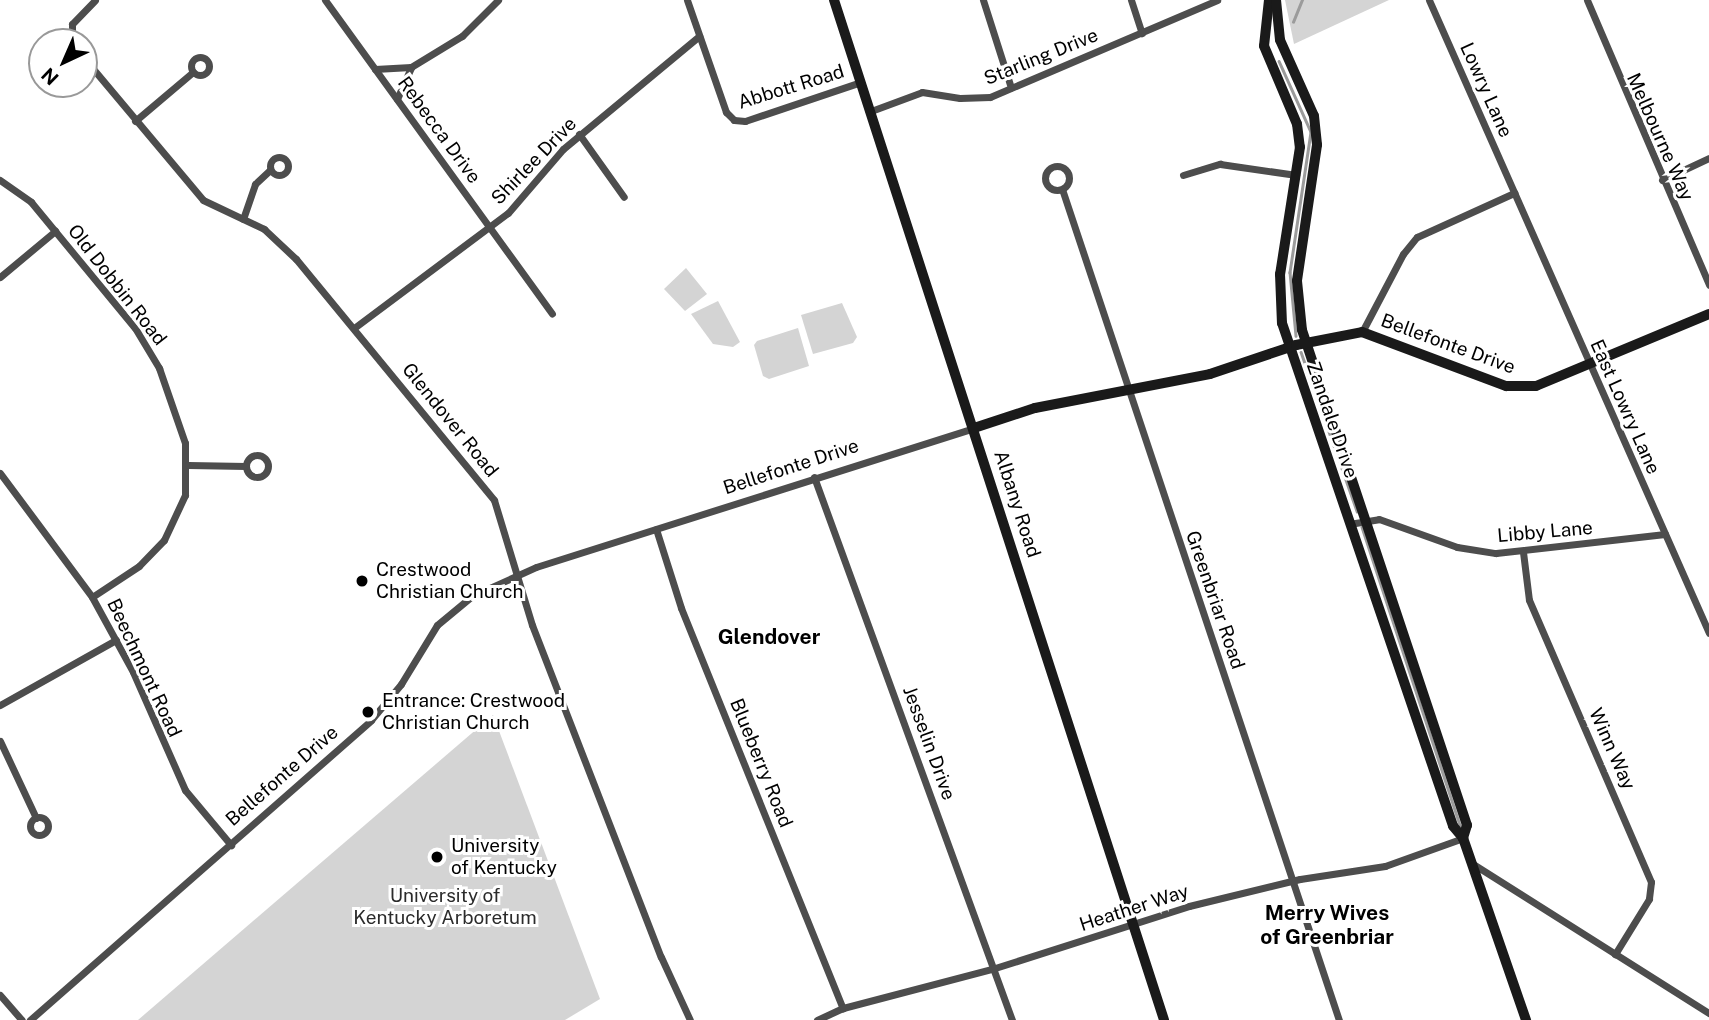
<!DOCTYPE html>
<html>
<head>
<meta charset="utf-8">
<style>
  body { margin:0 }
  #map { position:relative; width:1709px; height:1020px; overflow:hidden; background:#fff; font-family:"Public Sans",sans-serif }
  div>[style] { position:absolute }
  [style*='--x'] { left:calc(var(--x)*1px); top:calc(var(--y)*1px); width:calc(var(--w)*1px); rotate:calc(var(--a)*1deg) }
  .green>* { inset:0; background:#d4d4d4 }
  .stream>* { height:2.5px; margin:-1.25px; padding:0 1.25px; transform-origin:1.25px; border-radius:1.25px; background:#9b9b9b }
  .street>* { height:7px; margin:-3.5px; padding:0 3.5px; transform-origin:3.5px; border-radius:3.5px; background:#4d4d4d }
  .street>.ring { margin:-3.5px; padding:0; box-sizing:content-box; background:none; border:7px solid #4d4d4d; border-radius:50% }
  .secondary>* { height:10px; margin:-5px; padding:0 5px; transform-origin:5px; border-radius:5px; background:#1a1a1a }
  .dots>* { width:19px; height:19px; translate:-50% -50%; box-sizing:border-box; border:4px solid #fff; border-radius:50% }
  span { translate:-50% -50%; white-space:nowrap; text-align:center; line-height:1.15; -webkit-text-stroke:6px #fff; paint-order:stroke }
  .street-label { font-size:19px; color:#000 }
  .poi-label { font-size:19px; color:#000 }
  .left { translate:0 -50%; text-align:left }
  .park-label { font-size:19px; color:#2b2b2b }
  .neighbourhood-label { font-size:21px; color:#000; font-weight:700 }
  .north { position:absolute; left:28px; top:28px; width:70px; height:70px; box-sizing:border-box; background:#fff; border:2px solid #999; border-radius:50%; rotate:224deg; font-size:19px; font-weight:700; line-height:28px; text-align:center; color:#000 }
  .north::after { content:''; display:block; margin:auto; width:24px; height:32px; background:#000; clip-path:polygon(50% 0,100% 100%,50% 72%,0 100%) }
</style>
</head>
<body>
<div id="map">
  <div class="green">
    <div style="clip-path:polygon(1285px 0,1389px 0,1294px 44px)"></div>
    <div style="clip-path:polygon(686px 268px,707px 294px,685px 311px,664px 289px)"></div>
    <div style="clip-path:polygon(718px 301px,740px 342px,733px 347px,713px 344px,691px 314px)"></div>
    <div style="clip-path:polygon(842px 303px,857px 337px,853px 343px,813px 354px,801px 315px)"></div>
    <div style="clip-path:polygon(798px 328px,809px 366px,769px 379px,763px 376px,754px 345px,757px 341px)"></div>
    <div style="clip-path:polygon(493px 715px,600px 999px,565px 1020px,138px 1020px)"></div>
  </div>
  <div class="stream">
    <div style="--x:1293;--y:22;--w:24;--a:-68"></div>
    <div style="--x:1279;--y:61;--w:78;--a:65.7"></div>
    <div style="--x:1311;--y:132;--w:142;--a:98.5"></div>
    <div style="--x:1290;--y:272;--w:64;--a:84.6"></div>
    <div style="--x:1301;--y:352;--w:169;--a:70.6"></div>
    <div style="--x:1362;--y:527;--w:314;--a:71.8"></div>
  </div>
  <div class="street">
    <div style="--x:325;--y:0;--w:387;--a:54.1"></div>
    <div style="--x:687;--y:0;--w:119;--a:70.8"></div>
    <div style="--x:726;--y:112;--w:11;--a:45"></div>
    <div style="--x:734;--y:120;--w:11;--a:5"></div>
    <div style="--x:745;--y:121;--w:122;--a:-18.6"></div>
    <div style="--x:983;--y:0;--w:92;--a:72.3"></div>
    <div style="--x:1131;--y:0;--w:35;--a:72"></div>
    <div style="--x:1429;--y:0;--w:692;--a:66.14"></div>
    <div style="--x:1587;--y:0;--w:310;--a:66.8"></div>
    <div style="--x:72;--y:42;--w:18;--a:-90"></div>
    <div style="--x:72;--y:24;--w:33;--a:-46"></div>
    <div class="ring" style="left:191px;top:57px;width:11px;height:11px"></div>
    <div style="--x:84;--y:58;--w:185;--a:50"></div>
    <div style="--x:203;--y:200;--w:68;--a:25.4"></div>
    <div style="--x:264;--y:229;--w:44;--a:43.2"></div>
    <div style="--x:296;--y:259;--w:312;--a:50.6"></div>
    <div style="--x:494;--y:500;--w:131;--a:73.1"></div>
    <div style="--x:532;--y:625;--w:356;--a:68.8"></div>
    <div style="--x:661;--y:957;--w:69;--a:65.3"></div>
    <div style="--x:375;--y:69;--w:36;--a:-3"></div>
    <div style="--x:411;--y:67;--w:60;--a:-31.3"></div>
    <div style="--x:462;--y:36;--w:51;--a:-45"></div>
    <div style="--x:397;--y:99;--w:35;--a:-66"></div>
    <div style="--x:871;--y:111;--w:54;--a:-20.4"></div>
    <div style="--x:922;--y:92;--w:38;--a:9"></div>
    <div style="--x:960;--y:98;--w:30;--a:-2"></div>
    <div style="--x:990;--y:97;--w:247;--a:-23.1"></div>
    <div style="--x:135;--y:121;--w:76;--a:-40.2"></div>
    <div style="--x:579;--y:134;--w:77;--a:54.5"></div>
    <div class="ring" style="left:270px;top:157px;width:11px;height:11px"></div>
    <div class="ring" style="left:1045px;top:166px;width:17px;height:17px"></div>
    <div style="--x:1183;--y:175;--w:39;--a:-17"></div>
    <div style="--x:1220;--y:164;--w:77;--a:8.2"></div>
    <div style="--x:0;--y:180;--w:38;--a:35"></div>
    <div style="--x:31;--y:202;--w:163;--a:50.5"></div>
    <div style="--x:135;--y:328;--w:47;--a:59"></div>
    <div style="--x:159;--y:368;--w:79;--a:70.9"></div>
    <div style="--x:185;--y:443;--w:52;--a:90"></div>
    <div style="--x:185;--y:495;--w:50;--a:115"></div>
    <div style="--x:164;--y:540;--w:36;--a:134"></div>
    <div style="--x:139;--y:566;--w:56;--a:146.6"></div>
    <div style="--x:1662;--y:180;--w:52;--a:-25.1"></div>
    <div style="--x:1062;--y:189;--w:876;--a:71.57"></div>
    <div style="--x:243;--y:219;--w:37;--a:-71"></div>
    <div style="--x:255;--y:184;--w:21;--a:-43"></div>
    <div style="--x:0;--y:277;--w:72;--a:-39.9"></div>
    <div style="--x:354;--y:328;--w:192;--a:-36.8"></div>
    <div style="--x:508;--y:213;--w:84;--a:-49.3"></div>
    <div style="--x:563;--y:149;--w:177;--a:-39.7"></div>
    <div style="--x:1362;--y:332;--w:88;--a:-62.3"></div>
    <div style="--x:1403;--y:254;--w:22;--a:-51"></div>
    <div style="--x:1417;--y:237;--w:107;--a:-24.4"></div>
    <div class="ring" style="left:246px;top:455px;width:15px;height:15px"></div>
    <div style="--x:188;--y:465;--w:58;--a:1"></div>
    <div style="--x:0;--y:473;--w:154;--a:53.4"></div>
    <div style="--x:92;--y:597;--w:85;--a:61.3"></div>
    <div style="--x:133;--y:672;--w:129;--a:66.2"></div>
    <div style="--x:185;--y:790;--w:72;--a:50.1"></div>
    <div style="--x:814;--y:477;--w:578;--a:69.97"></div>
    <div style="--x:1349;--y:524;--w:30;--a:-9"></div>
    <div style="--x:1379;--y:519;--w:83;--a:19.7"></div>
    <div style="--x:1457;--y:547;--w:39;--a:9"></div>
    <div style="--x:1496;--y:553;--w:170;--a:-6.4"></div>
    <div style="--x:656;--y:529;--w:83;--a:72.4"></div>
    <div style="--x:681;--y:608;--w:432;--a:68"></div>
    <div style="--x:1523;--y:552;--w:48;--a:82.9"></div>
    <div style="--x:1529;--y:600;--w:307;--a:66.6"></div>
    <div style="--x:1651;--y:882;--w:17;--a:97"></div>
    <div style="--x:1649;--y:899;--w:65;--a:121.7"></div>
    <div style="--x:0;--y:705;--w:133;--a:-29.3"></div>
    <div style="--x:0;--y:741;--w:85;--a:64.9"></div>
    <div class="ring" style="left:30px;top:817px;width:11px;height:11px"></div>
    <div style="--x:1473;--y:864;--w:279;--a:32.3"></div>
    <div style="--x:0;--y:995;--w:33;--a:49"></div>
    <div style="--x:30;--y:1020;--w:454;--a:-41.3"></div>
    <div style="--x:371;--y:720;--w:47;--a:-50.2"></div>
    <div style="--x:401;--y:684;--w:69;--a:-58.6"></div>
    <div style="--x:437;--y:625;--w:45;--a:-39.6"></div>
    <div style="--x:472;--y:596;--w:70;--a:-24.4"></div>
    <div style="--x:536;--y:567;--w:460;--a:-17.6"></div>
    <div style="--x:817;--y:1020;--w:29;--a:-25"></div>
    <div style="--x:843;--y:1008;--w:157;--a:-14.7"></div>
    <div style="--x:995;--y:968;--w:204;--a:-17.7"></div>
    <div style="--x:1189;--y:906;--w:114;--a:-13.7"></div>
    <div style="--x:1300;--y:879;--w:86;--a:-8.7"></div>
    <div style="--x:1385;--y:866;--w:83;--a:-19.7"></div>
  </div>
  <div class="secondary">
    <div style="--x:834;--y:0;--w:1072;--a:72.07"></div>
    <div style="--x:1269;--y:0;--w:46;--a:96.2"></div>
    <div style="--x:1264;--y:46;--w:85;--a:67.1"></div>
    <div style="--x:1297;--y:124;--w:23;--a:83"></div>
    <div style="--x:1300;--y:147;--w:129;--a:98.9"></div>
    <div style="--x:1280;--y:274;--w:49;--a:87.7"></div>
    <div style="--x:1282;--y:323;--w:531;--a:71.22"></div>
    <div style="--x:1453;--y:826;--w:16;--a:50"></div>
    <div style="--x:1463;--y:838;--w:193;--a:70.9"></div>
    <div style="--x:1276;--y:0;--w:40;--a:84.3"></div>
    <div style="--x:1280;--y:40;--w:83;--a:65.9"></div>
    <div style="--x:1314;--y:116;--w:29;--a:84"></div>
    <div style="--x:1317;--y:145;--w:137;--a:98.4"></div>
    <div style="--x:1297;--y:281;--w:49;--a:84.2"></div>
    <div style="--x:1302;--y:330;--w:522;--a:71.57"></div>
    <div style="--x:1467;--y:825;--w:14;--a:107"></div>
    <div style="--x:974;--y:428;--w:64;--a:-18.2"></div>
    <div style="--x:1035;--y:408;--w:178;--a:-11"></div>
    <div style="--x:1210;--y:374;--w:91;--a:-18.6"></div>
    <div style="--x:1296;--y:345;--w:67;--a:-11.1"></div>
    <div style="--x:1362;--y:332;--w:154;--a:20.6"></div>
    <div style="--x:1506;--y:386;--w:30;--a:0"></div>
    <div style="--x:1536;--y:386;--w:187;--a:-22.6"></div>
  </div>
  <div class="dots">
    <div style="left:362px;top:581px;background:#000"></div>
    <div style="left:368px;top:712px;background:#000"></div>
    <div style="left:437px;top:857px;background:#000"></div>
  </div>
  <div class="street-label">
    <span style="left:1041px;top:57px;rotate:-22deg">Starling Drive</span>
    <span style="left:791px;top:87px;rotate:-17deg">Abbott Road</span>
    <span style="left:1486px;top:90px;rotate:66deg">Lowry Lane</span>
    <span style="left:439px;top:130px;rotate:54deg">Rebecca Drive</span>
    <span style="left:1660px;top:137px;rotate:66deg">Melbourne Way</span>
    <span style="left:534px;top:161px;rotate:-46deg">Shirlee Drive</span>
    <span style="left:117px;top:285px;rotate:52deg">Old Dobbin Road</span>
    <span style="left:1448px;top:344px;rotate:20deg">Bellefonte Drive</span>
    <span style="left:1625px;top:407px;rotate:66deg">East Lowry Lane</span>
    <span style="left:450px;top:420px;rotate:51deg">Glendover Road</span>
    <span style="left:1332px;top:420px;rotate:71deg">Zandale Drive</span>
    <span style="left:791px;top:467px;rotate:-18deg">Bellefonte Drive</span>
    <span style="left:1017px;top:504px;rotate:72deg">Albany Road</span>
    <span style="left:1545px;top:532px;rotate:-5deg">Libby Lane</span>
    <span style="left:1215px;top:600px;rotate:71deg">Greenbriar Road</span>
    <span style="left:144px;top:668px;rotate:65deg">Beechmont Road</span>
    <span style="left:929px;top:743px;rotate:70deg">Jesselin Drive</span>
    <span style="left:1612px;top:749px;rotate:66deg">Winn Way</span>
    <span style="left:761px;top:763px;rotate:68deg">Blueberry Road</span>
    <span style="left:282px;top:776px;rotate:-41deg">Bellefonte Drive</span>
    <span style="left:1134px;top:908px;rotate:-18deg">Heather Way</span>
  </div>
  <div class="poi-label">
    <span class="left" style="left:376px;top:581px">Crestwood<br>Christian Church</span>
    <span class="left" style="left:382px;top:712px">Entrance: Crestwood<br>Christian Church</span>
    <span class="left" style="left:451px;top:857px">University<br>of Kentucky</span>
  </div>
  <div class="park-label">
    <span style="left:445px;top:907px">University of<br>Kentucky Arboretum</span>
  </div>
  <div class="neighbourhood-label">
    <span style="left:769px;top:637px">Glendover</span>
    <span style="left:1327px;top:925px">Merry Wives<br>of Greenbriar</span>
  </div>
  <div class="north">N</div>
</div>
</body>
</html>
